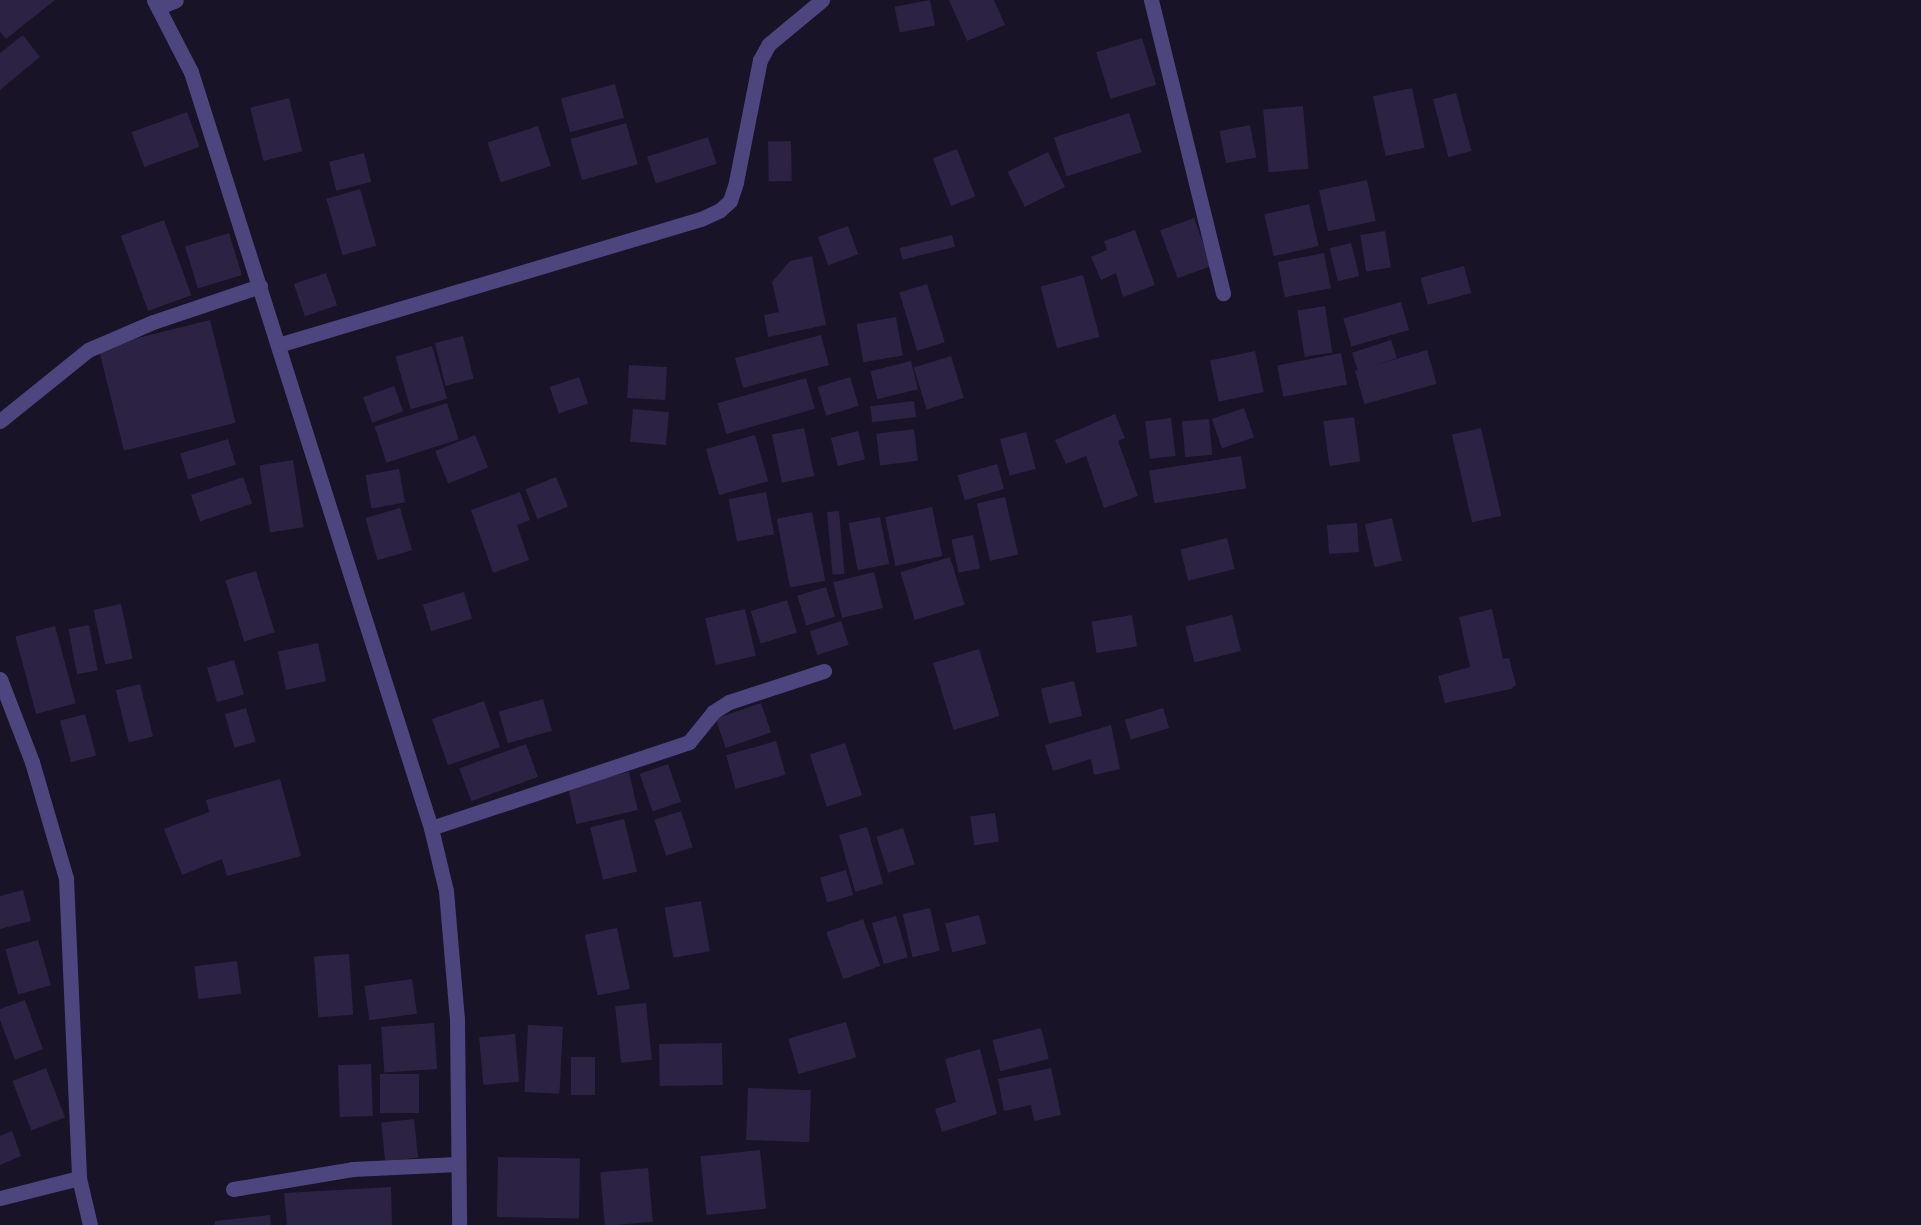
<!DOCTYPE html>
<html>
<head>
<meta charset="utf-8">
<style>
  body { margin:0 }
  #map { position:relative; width:1921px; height:1225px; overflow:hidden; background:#181326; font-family:Poppins,sans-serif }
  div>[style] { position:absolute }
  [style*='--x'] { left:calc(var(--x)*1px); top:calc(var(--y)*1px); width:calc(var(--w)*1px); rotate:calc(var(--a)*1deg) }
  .building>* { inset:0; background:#2c2244; transform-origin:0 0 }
  .minor>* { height:15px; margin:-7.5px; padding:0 7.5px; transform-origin:7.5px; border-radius:7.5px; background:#4d457e }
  span { translate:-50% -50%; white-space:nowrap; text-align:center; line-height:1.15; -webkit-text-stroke:5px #181326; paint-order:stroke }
</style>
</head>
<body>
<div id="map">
  <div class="building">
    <div style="clip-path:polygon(0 0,55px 0,6px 39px,0 32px)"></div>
    <div style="left:930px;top:0;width:26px;height:36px;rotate:79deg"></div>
    <div style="clip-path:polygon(949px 0,994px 0,1005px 25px,967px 41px)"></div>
    <div style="clip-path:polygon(23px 35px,40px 57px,0 90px,0 53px)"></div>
    <div style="left:1142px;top:38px;width:49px;height:48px;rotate:73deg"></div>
    <div style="left:615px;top:84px;width:35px;height:56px;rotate:75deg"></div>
    <div style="left:1412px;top:88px;width:61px;height:40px;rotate:78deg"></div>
    <div style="left:1456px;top:93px;width:60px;height:24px;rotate:75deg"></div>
    <div style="left:289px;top:98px;width:55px;height:40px;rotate:76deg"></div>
    <div style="left:1303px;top:106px;width:63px;height:40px;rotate:85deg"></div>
    <div style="left:187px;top:112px;width:37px;height:59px;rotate:70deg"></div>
    <div style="left:1129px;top:113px;width:41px;height:79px;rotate:72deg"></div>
    <div style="left:626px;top:123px;width:43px;height:58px;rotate:74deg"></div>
    <div style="left:1250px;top:125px;width:33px;height:31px;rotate:79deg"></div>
    <div style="left:538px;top:126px;width:42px;height:53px;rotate:72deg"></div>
    <div style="left:708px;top:137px;width:28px;height:64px;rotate:72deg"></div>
    <div style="left:791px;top:141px;width:40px;height:23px;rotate:89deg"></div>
    <div style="left:957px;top:149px;width:51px;height:26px;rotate:69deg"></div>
    <div style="left:1048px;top:152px;width:39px;height:45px;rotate:64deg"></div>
    <div style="left:364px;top:153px;width:30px;height:36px;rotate:76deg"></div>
    <div style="left:1367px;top:180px;width:42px;height:49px;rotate:78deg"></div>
    <div style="left:360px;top:189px;width:59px;height:35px;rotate:74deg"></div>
    <div style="left:1309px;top:204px;width:43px;height:46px;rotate:77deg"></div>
    <div style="left:1194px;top:218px;width:51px;height:36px;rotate:70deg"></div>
    <div style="left:164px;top:220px;width:80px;height:46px;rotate:70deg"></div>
    <div style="left:848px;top:226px;width:30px;height:32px;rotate:70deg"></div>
    <div style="clip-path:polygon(1135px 230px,1155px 285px,1123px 297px,1116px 273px,1101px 280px,1091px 257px,1107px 250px,1104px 241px)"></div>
    <div style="left:1385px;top:231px;width:37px;height:25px;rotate:81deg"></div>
    <div style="left:229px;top:233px;width:44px;height:46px;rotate:73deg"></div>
    <div style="left:952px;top:235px;width:12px;height:54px;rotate:76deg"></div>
    <div style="left:1351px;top:243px;width:34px;height:22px;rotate:76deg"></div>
    <div style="left:1324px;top:253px;width:36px;height:47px;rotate:79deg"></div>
    <div style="clip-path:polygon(812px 256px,826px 325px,768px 337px,764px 315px,779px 312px,772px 282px,790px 261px)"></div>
    <div style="left:1464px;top:266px;width:28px;height:45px;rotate:75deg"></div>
    <div style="left:326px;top:273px;width:34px;height:34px;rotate:71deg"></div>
    <div style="left:1083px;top:275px;width:64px;height:44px;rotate:75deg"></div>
    <div style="left:927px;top:284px;width:61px;height:29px;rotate:73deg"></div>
    <div style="left:1401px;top:302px;width:29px;height:60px;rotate:74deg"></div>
    <div style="left:1325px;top:306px;width:47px;height:28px;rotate:81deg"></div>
    <div style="left:896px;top:317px;width:39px;height:40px;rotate:80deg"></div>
    <div style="left:210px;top:320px;width:106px;height:115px;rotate:76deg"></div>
    <div style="left:821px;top:335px;width:31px;height:89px;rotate:75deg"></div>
    <div style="left:463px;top:336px;width:44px;height:29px;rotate:76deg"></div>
    <div style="left:1391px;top:340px;width:19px;height:41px;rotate:72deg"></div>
    <div style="left:432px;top:346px;width:55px;height:38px;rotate:74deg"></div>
    <div style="left:1427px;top:350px;width:35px;height:75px;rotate:74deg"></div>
    <div style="left:1255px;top:351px;width:42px;height:46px;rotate:78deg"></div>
    <div style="left:1341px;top:353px;width:32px;height:65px;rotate:79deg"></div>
    <div style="left:951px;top:356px;width:44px;height:39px;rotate:73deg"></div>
    <div style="left:911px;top:361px;width:29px;height:42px;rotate:76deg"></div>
    <div style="left:629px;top:365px;width:38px;height:33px;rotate:3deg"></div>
    <div style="left:579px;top:377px;width:28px;height:31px;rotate:71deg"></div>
    <div style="left:850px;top:377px;width:30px;height:34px;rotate:73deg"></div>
    <div style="left:806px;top:378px;width:32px;height:92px;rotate:74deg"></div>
    <div style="left:394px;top:386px;width:27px;height:33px;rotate:70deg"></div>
    <div style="left:914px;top:401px;width:16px;height:44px;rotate:83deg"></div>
    <div style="left:447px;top:403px;width:38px;height:76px;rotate:72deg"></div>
    <div style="left:1244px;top:408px;width:31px;height:34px;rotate:71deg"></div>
    <div style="left:633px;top:409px;width:36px;height:33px;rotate:5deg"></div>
    <div style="clip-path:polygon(1115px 414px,1125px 438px,1118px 441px,1138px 496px,1104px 508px,1086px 456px,1066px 464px,1055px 440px)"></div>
    <div style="left:1354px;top:417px;width:45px;height:31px;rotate:82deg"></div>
    <div style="left:1171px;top:418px;width:38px;height:26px;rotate:83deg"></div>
    <div style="left:1209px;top:419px;width:36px;height:27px;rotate:85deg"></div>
    <div style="left:804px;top:428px;width:49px;height:33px;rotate:78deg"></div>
    <div style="left:1481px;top:428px;width:90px;height:30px;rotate:77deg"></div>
    <div style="left:914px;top:429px;width:32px;height:38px;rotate:83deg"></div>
    <div style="left:858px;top:431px;width:29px;height:28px;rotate:76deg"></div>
    <div style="left:1026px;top:432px;width:38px;height:27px;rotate:75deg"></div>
    <div style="left:475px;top:435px;width:35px;height:43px;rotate:68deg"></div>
    <div style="left:755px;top:435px;width:48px;height:51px;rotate:74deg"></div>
    <div style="left:228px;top:439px;width:27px;height:50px;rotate:73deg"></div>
    <div style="left:1241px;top:456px;width:33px;height:93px;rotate:81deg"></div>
    <div style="left:293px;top:460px;width:68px;height:34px;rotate:81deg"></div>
    <div style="left:997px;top:464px;width:26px;height:41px;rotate:74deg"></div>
    <div style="left:399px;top:469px;width:34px;height:34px;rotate:80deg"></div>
    <div style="left:243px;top:477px;width:28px;height:55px;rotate:71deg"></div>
    <div style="left:556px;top:477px;width:32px;height:33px;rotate:68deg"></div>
    <div style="clip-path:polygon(520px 492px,530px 520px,517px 525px,529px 560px,493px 573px,471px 510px)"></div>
    <div style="left:766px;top:492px;width:43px;height:38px;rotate:79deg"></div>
    <div style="left:1005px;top:497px;width:59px;height:29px;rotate:77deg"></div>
    <div style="left:932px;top:507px;width:50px;height:48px;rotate:78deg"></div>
    <div style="left:400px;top:508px;width:44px;height:36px;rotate:74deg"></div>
    <div style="left:839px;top:511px;width:63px;height:12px;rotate:85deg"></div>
    <div style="left:812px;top:512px;width:70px;height:36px;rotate:79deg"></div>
    <div style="left:880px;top:517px;width:48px;height:32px;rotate:79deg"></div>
    <div style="left:1392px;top:518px;width:44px;height:28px;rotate:77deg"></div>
    <div style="left:1357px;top:523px;width:29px;height:30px;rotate:86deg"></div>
    <div style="left:973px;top:535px;width:34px;height:22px;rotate:78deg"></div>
    <div style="left:1227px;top:538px;width:32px;height:48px;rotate:76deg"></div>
    <div style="left:950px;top:557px;width:50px;height:52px;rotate:73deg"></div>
    <div style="left:256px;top:571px;width:64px;height:32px;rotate:73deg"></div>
    <div style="left:874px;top:572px;width:37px;height:42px;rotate:76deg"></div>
    <div style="left:826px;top:587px;width:31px;height:30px;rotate:73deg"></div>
    <div style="left:464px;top:592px;width:28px;height:43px;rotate:73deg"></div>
    <div style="left:787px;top:600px;width:34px;height:38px;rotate:73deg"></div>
    <div style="left:121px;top:604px;width:56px;height:28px;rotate:78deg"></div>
    <div style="left:745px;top:609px;width:48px;height:41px;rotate:77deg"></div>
    <div style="clip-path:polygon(1492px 609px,1503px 659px,1509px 658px,1516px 685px,1511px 689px,1445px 703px,1438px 676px,1470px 667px,1459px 617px)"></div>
    <div style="left:1132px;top:615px;width:32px;height:41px;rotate:81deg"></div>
    <div style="left:1232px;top:615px;width:37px;height:48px;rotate:76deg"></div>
    <div style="left:841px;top:621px;width:25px;height:33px;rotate:72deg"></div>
    <div style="left:89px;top:625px;width:46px;height:21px;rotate:79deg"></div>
    <div style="left:55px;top:626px;width:80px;height:41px;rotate:75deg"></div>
    <div style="left:318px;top:643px;width:39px;height:41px;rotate:78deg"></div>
    <div style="left:979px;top:649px;width:70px;height:48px;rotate:73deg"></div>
    <div style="left:234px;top:660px;width:36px;height:28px;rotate:74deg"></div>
    <div style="left:1074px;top:681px;width:36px;height:34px;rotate:77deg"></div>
    <div style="left:140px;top:684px;width:54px;height:25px;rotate:76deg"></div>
    <div style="left:543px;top:699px;width:33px;height:46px;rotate:74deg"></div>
    <div style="left:484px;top:701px;width:49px;height:55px;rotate:71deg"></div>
    <div style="left:761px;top:703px;width:31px;height:48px;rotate:71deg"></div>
    <div style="left:246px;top:708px;width:35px;height:22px;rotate:74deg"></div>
    <div style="left:1163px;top:708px;width:21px;height:40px;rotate:73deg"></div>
    <div style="left:85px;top:714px;width:43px;height:26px;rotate:75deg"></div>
    <div style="clip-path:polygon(1111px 725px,1120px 769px,1094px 775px,1091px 759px,1053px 771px,1045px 745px)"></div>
    <div style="left:776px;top:741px;width:35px;height:52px;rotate:74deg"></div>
    <div style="left:845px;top:743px;width:55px;height:37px;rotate:72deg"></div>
    <div style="left:526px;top:744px;width:35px;height:71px;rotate:70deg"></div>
    <div style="left:668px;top:764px;width:40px;height:30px;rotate:71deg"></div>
    <div style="left:629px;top:772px;width:39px;height:63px;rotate:77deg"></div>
    <div style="clip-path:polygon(280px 779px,301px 856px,227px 876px,222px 859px,182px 875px,164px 829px,209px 812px,206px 800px)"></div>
    <div style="left:681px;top:811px;width:38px;height:28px;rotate:72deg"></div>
    <div style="left:995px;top:813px;width:29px;height:25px;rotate:82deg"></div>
    <div style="left:624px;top:819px;width:54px;height:35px;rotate:76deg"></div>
    <div style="left:867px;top:827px;width:59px;height:29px;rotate:74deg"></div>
    <div style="left:903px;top:828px;width:38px;height:28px;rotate:72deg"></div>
    <div style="left:846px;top:870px;width:26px;height:27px;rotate:74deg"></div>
    <div style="clip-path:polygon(23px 890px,31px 921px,0 929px,0 896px)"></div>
    <div style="left:701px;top:901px;width:51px;height:37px;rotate:80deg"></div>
    <div style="left:930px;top:908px;width:44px;height:28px;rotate:77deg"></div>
    <div style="left:979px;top:915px;width:30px;height:35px;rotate:76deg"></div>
    <div style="left:896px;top:916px;width:43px;height:25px;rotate:74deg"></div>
    <div style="left:863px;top:919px;width:50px;height:39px;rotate:70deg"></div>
    <div style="left:617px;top:928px;width:62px;height:33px;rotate:78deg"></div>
    <div style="left:38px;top:940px;width:47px;height:34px;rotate:74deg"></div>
    <div style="left:349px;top:954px;width:61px;height:35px;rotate:86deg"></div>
    <div style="left:237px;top:961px;width:33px;height:43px;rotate:83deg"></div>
    <div style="left:412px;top:979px;width:35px;height:48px;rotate:82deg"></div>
    <div style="clip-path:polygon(25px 1000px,43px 1049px,15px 1060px,0 1020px,0 1009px)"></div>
    <div style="left:646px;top:1003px;width:57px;height:31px;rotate:84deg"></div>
    <div style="left:846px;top:1022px;width:37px;height:60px;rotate:74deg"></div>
    <div style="left:434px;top:1023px;width:46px;height:53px;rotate:86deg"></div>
    <div style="left:528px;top:1025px;width:35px;height:67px;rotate:3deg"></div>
    <div style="left:1041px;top:1028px;width:32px;height:50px;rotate:76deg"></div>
    <div style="left:515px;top:1034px;width:48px;height:36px;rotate:85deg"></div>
    <div style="left:722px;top:1043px;width:42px;height:63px;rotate:89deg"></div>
    <div style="clip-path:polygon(980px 1049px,997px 1114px,942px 1132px,935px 1109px,956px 1102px,945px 1059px)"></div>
    <div style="left:571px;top:1057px;width:24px;height:38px"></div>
    <div style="left:371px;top:1064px;width:52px;height:33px;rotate:88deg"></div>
    <div style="left:46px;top:1068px;width:53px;height:36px;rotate:69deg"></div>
    <div style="clip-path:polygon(1051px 1068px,1061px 1115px,1034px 1121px,1031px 1105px,1004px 1111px,998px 1079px)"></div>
    <div style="left:419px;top:1074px;width:39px;height:39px;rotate:90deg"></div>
    <div style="left:748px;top:1088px;width:63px;height:52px;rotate:2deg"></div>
    <div style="left:414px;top:1119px;width:39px;height:33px;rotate:84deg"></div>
    <div style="clip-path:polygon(12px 1131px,21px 1156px,0 1165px,0 1136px)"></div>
    <div style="left:760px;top:1150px;width:59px;height:60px;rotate:84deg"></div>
    <div style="left:498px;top:1157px;width:82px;height:60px;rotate:1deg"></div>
    <div style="left:648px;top:1168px;width:54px;height:48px;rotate:85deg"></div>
    <div style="clip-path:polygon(391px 1187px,392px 1225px,287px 1225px,284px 1193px)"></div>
    <div style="clip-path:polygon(270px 1215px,271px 1225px,215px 1225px,215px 1221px)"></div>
  </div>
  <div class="minor">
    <div style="--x:154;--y:0;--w:81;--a:62.8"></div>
    <div style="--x:191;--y:72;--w:793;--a:72.39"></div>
    <div style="--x:431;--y:828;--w:65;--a:76.6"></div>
    <div style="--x:446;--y:891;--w:128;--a:85.1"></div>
    <div style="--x:457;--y:1019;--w:206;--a:89.4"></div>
    <div style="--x:1151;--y:0;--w:302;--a:76.2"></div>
    <div style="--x:159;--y:7;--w:18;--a:-22"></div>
    <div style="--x:278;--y:345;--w:441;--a:-16.6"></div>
    <div style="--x:701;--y:219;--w:21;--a:-25"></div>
    <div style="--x:720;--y:210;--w:13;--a:-42"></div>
    <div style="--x:730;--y:201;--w:20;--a:-72"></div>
    <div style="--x:736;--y:182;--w:124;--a:-78.9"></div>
    <div style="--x:760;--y:60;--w:18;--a:-61"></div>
    <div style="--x:769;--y:44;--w:69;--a:-39.7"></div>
    <div style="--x:0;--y:421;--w:113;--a:-38.9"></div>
    <div style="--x:88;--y:350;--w:71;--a:-23.3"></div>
    <div style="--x:153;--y:322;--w:113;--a:-18.6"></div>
    <div style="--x:0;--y:679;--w:89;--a:68.9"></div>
    <div style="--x:32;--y:762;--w:121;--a:73.7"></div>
    <div style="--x:66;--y:878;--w:300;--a:87.5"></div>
    <div style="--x:431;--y:828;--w:272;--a:-18.4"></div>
    <div style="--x:689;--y:742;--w:38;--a:-51"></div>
    <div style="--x:713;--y:712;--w:19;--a:-32"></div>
    <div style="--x:729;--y:702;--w:100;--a:-18.1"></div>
    <div style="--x:233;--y:1189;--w:121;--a:-9.5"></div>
    <div style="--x:352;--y:1169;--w:106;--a:-2.7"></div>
    <div style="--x:0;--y:1198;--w:81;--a:-14.2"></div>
    <div style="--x:79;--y:1178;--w:48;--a:76.8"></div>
  </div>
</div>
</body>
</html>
